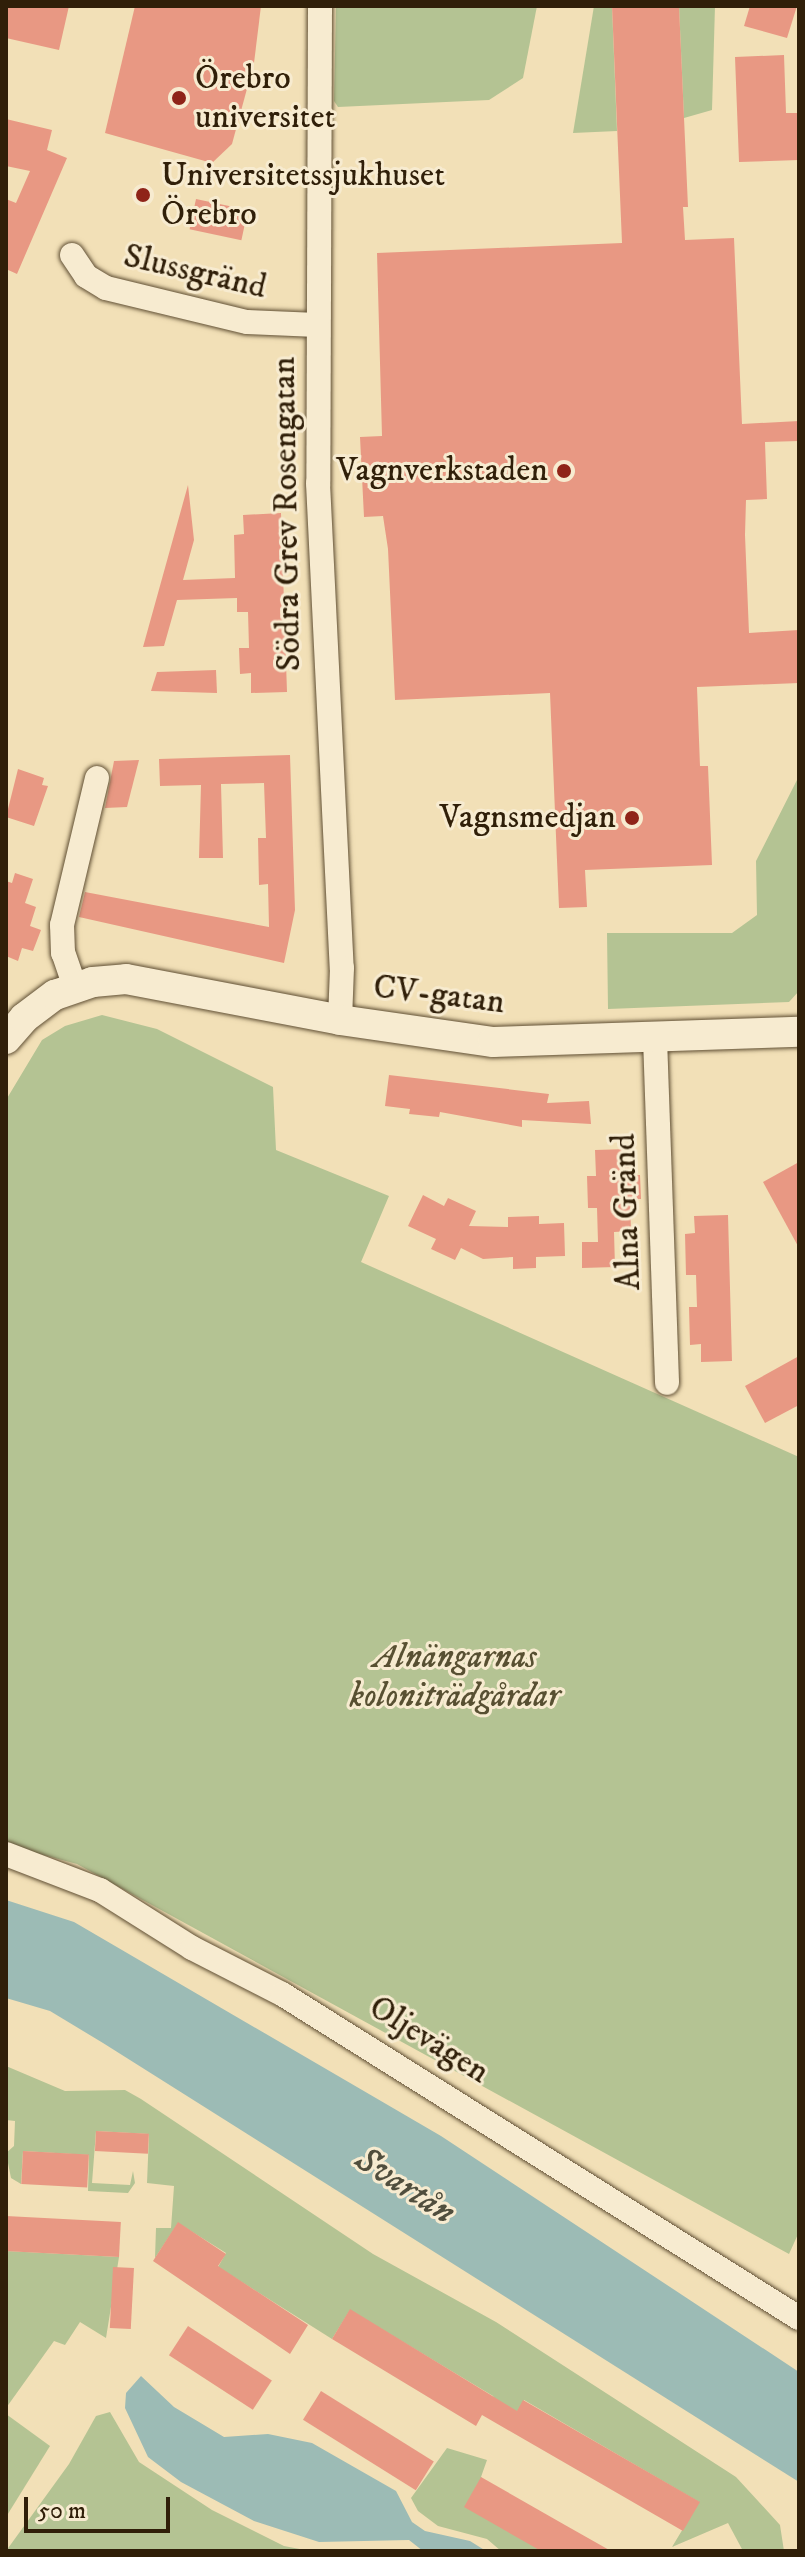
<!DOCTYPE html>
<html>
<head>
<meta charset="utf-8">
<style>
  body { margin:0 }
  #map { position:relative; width:805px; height:2557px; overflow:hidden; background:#f2e0b7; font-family:"IM FELL DW Pica",serif }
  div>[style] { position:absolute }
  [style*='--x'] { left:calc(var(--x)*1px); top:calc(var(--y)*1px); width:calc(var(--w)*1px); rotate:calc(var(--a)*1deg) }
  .green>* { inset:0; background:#b4c393 }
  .water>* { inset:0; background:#9cbbb5 }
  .building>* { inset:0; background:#e89883; transform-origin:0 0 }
  .roads { filter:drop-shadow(0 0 2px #604f34) drop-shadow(0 0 2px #604f34) }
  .minor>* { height:24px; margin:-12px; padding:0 12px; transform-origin:12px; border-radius:12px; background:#f7ebd0 }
  .tertiary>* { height:30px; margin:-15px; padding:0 15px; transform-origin:15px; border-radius:15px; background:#f7ebd0 }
  .dots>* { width:22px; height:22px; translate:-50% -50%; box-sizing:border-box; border:4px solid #f7ebd0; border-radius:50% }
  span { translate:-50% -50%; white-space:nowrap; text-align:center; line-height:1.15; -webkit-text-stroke:6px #f7ebd0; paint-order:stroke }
  .poi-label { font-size:34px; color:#301f09 }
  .left { translate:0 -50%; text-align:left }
  .right { translate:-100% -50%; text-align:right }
  .street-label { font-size:34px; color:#301f09 }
  .park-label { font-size:34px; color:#585032; font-style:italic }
  .water-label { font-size:36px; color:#504e3d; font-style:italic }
  .frame { position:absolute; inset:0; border:8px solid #301f09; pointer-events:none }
  .scale { position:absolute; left:24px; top:2497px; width:146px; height:36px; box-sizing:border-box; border:4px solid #301f09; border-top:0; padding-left:10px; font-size:24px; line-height:28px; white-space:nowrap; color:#301f09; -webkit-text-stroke:6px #f7ebd0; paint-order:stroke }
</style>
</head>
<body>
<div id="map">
  <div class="green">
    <div style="clip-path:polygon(336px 6px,537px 6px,523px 78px,489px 100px,338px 107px,334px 101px)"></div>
    <div style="clip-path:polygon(594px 6px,612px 6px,617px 131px,573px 133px)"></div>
    <div style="clip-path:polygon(679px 6px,715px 6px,712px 110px,684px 118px)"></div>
    <div style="clip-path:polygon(799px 776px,799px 991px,789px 1002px,608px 1009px,607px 933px,732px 933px,757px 915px,756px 861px)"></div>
    <div style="clip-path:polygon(102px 1015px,157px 1029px,273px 1087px,276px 1150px,389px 1196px,361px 1262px,799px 1457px,799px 2232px,789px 2254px,77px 1864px,6px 1845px,6px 1100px,42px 1040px,65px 1026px)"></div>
    <div style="clip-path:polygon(6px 2066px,65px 2091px,125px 2090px,141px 2099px,373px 2254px,496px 2322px,736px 2477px,780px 2525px,784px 2551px,743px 2551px,728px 2523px,672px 2547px,699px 2502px,524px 2400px,507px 2429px,493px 2396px,350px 2310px,332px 2339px,218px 2267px,226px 2253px,178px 2223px,155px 2258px,156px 2228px,171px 2228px,174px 2186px,147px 2183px,149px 2134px,96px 2131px,92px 2183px,130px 2185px,133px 2171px,135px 2183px,128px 2193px,88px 2191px,89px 2155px,23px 2151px,21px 2184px,11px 2178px,6px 2153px,14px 2146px,15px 2121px,6px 2120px)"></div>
    <div style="clip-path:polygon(6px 2251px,119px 2257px,106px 2338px,80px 2322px,65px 2345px,54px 2341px,6px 2408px)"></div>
    <div style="clip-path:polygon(110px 2412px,139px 2462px,212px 2510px,284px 2546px,310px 2551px,6px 2551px,69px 2464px,96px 2416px)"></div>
    <div style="clip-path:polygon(6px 2414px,50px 2446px,6px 2517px)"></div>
    <div style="clip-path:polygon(447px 2448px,487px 2460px,481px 2477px,541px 2551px,501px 2551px,487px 2539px,438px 2526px,418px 2511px,411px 2498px)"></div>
  </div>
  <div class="water">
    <div style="clip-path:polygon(6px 1900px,74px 1922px,441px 2136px,799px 2372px,799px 2482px,103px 2043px,50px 2011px,6px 1998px)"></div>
    <div style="clip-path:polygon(141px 2376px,174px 2407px,224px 2437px,268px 2434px,312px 2443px,396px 2491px,412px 2522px,425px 2531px,470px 2541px,486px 2551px,423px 2551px,409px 2540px,319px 2542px,254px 2521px,181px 2482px,148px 2457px,125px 2408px,126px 2393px)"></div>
  </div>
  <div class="building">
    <div style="clip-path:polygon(6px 6px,69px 6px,59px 50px,6px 38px)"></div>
    <div style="clip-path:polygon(135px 6px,261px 6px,254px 63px,232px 144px,212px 163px,105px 133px)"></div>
    <div style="clip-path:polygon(612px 6px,679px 6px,688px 207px,683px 207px,685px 240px,734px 238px,742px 424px,799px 421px,799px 441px,765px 442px,767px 499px,746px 500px,745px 535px,749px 633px,799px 630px,799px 683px,697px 687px,700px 766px,708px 766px,712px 865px,585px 870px,587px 907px,559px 908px,550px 693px,395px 700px,388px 549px,383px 516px,364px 517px,360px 437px,382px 436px,377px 253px,622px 243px)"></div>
    <div style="clip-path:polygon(750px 6px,797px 6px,787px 38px,744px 26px)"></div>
    <div style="clip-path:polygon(784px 55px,786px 113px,799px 113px,799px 160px,739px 162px,735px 57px)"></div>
    <div style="clip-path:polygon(6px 119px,52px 130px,47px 150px,67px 158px,17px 274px,6px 269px,6px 199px,16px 203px,30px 171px,6px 166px)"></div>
    <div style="left:196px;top:199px;width:53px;height:31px;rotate:12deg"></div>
    <div style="clip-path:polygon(188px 485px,194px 540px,183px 580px,235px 578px,234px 535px,244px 534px,243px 515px,281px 513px,287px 692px,251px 693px,251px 673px,240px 674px,239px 648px,249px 648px,248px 612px,237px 612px,237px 598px,177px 600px,164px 646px,143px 647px)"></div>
    <div style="clip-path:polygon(216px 670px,217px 693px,151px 691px,157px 672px)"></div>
    <div style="clip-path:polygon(290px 755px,295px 910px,284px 963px,79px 917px,85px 892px,269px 927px,268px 884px,259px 885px,258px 838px,266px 838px,264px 783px,221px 784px,223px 858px,199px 858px,201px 785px,160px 786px,159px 759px)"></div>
    <div style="clip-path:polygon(139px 760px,127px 807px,105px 808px,114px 761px)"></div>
    <div style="clip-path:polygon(18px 769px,44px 778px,42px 785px,48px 786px,34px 826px,6px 817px)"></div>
    <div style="clip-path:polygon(15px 873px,33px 879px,25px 903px,36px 907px,30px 926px,41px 930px,33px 951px,22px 948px,18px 961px,6px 956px,6px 881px,12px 883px)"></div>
    <div style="clip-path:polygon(389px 1075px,549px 1094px,547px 1103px,589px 1101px,591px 1124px,522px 1120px,522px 1127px,440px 1112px,439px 1117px,409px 1114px,410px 1109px,385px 1106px)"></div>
    <div style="clip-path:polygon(628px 1149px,629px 1175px,640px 1175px,641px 1199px,630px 1199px,631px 1231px,614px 1232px,615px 1267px,582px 1268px,582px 1242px,598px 1242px,597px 1208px,588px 1208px,587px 1176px,596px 1176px,595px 1150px)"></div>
    <div style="clip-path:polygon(799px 1162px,799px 1248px,763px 1182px)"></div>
    <div style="clip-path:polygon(423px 1195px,444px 1206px,448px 1198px,476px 1211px,469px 1226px,508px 1227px,508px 1217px,539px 1216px,539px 1224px,564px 1223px,565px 1256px,536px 1257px,536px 1268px,513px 1269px,513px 1257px,483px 1259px,461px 1248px,455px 1260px,431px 1249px,436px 1239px,408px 1226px)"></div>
    <div style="clip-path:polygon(728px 1215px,732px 1361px,701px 1362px,701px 1344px,690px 1345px,689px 1307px,697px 1307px,696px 1275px,686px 1275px,685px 1234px,695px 1233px,694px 1216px)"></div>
    <div style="clip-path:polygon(799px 1356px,799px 1405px,765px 1423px,745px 1386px)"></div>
    <div style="left:96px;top:2131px;width:53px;height:20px;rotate:3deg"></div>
    <div style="left:23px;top:2151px;width:66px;height:33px;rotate:3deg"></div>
    <div style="left:6px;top:2216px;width:115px;height:35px;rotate:3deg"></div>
    <div style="clip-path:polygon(178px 2222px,226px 2254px,218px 2266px,308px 2325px,290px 2354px,153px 2261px)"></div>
    <div style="left:113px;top:2267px;width:21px;height:61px;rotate:3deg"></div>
    <div style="clip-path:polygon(350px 2309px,517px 2411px,523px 2400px,700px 2502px,683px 2531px,482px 2415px,476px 2426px,332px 2339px)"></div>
    <div style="left:188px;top:2326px;width:100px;height:35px;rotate:33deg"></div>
    <div style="left:321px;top:2391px;width:133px;height:34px;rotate:32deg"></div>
    <div style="clip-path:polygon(481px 2477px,565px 2525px,611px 2551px,541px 2551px,464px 2507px)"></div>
  </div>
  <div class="roads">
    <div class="minor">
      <div style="--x:320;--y:6;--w:477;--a:90.2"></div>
      <div style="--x:318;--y:483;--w:486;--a:87.2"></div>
      <div style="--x:342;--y:968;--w:52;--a:92.2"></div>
      <div style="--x:72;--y:255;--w:25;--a:56"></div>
      <div style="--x:86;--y:276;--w:23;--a:31"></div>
      <div style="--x:106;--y:288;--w:145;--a:13.6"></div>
      <div style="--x:247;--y:322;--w:70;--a:2.5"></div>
      <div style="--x:75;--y:987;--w:36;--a:-109"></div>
      <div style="--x:63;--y:953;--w:28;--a:-92"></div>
      <div style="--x:62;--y:925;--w:151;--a:-76.6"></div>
      <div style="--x:655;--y:1038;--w:345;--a:88"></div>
      <div style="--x:6;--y:1854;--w:101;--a:21"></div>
      <div style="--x:100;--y:1890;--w:109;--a:32.2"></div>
      <div style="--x:192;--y:1948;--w:101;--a:27.1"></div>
      <div style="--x:282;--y:1994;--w:610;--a:32.08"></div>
    </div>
    <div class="tertiary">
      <div style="--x:6;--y:1039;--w:28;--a:-49"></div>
      <div style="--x:24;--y:1018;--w:39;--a:-37"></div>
      <div style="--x:55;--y:995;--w:40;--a:-18.9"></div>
      <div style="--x:93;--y:982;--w:33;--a:-5"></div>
      <div style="--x:126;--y:979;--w:218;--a:10.8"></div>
      <div style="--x:340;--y:1020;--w:155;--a:8.2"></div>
      <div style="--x:493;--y:1042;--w:306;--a:-1.9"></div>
    </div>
  </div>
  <div class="dots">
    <div style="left:179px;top:98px;background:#8f2418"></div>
    <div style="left:143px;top:195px;background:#8f2418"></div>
    <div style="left:564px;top:471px;background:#8f2418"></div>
    <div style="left:632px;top:818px;background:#8f2418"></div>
  </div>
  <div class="poi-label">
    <span class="left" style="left:195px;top:98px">Örebro<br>universitet</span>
    <span class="left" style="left:161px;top:195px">Universitetssjukhuset<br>Örebro</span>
    <span class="right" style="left:548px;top:471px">Vagnverkstaden</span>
    <span class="right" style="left:616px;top:818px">Vagnsmedjan</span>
  </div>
  <div class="street-label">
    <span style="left:195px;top:272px;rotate:13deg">Slussgränd</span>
    <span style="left:287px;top:514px;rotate:-91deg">Södra Grev Rosengatan</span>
    <span style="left:439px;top:995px;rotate:7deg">CV-gatan</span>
    <span style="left:627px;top:1212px;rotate:-92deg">Alna Gränd</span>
    <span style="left:429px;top:2040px;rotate:32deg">Oljevägen</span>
  </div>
  <div class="park-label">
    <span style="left:455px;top:1677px">Alnängarnas<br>koloniträdgårdar</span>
  </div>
  <div class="water-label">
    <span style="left:405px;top:2186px;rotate:33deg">Svartån</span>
  </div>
  <div class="frame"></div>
  <div class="scale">50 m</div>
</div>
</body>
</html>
